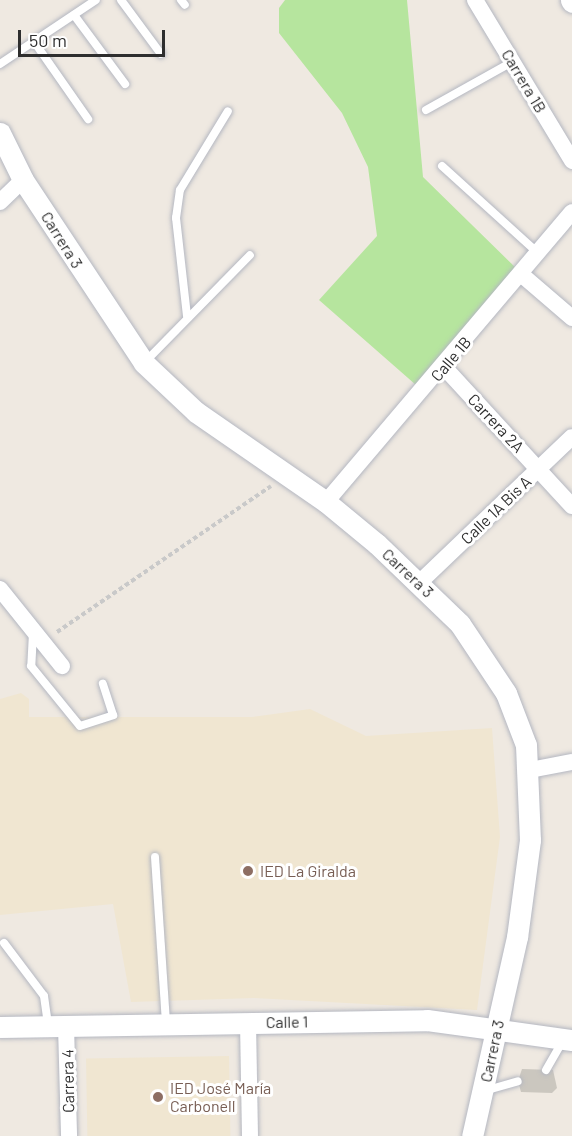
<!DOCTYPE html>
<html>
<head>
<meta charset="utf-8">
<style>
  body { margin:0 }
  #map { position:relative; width:572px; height:1136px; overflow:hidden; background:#efe9e1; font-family:Barlow,sans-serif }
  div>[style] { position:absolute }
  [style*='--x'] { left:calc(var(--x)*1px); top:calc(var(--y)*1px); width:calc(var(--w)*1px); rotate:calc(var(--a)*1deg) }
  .education>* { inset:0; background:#f0e6d1; transform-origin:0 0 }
  .green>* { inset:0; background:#b6e59e }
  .building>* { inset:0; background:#cbc7bf }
  .path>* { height:4px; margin-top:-2px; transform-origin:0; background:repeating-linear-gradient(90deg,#c9c9c9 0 4.5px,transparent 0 7.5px) }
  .roads { filter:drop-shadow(0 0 2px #b4b7c1) drop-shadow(0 0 2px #b4b7c1) }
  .service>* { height:8px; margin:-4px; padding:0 4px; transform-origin:4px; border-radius:4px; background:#fff }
  .minor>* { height:16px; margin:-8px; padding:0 8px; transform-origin:8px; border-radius:8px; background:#fff }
  .tertiary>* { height:21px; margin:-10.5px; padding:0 10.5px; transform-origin:10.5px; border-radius:10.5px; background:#fff }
  .dots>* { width:16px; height:16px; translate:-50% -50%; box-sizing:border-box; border:3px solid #fff; border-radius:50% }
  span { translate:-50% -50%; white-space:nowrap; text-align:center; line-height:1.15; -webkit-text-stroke:6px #fff; paint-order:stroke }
  .street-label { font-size:16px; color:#2e2e2e }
  .education-label { font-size:16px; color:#785e54 }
  .left { translate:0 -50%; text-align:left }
  .scale { position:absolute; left:18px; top:30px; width:147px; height:27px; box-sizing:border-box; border:3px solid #2e2e2e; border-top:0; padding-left:8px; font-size:18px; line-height:21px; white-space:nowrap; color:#2e2e2e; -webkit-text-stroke:4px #fff; paint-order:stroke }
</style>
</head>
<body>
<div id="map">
  <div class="education">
    <div style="clip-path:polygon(21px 693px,29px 699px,29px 717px,252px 717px,310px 709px,366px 736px,492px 728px,500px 837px,477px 1010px,254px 998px,131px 1002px,113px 904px,0 915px,0 699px)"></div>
    <div style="left:229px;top:1056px;width:80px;height:143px;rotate:89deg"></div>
  </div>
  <div class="green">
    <div style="clip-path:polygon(285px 0,407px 0,423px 177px,518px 270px,416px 385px,319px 300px,377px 236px,368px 167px,342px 113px,279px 33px,279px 8px)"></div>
  </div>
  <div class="building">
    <div style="clip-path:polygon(522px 1069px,553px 1070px,557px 1088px,552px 1093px,521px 1092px,518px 1081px)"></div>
  </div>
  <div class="path">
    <div style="--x:57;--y:632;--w:259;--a:-34.3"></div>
  </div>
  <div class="roads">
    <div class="service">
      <div style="--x:121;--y:0;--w:67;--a:53.5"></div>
      <div style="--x:181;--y:0;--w:6;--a:51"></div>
      <div style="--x:74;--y:15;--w:86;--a:53.5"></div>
      <div style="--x:35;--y:43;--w:93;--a:55.1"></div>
      <div style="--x:0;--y:64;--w:115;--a:-33.7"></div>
      <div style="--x:426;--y:110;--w:98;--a:-29.2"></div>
      <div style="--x:442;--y:166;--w:130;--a:42.2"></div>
      <div style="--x:187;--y:316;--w:99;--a:-96.4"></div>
      <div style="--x:176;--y:218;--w:28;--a:-82"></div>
      <div style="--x:180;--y:190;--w:92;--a:-58.7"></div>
      <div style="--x:144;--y:363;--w:151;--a:-45.5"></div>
      <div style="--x:33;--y:633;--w:33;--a:93"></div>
      <div style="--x:31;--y:666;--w:77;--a:50.8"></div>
      <div style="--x:80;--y:726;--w:35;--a:-18"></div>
      <div style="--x:113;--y:715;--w:33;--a:-108"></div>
      <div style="--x:155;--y:857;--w:166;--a:86.2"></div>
      <div style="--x:4;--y:943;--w:66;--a:53"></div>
      <div style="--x:44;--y:996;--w:30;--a:82"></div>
      <div style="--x:546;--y:1070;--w:36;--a:-60"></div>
      <div style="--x:484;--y:1091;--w:35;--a:-16"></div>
    </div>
    <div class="minor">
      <div style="--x:475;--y:0;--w:188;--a:58.9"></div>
      <div style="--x:0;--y:202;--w:32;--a:-44"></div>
      <div style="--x:522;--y:275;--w:66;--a:40.7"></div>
      <div style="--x:444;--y:367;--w:189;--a:47.4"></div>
      <div style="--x:326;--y:502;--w:380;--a:-49.7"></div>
      <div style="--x:419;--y:583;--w:211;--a:-43.7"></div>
      <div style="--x:0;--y:589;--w:99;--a:51.2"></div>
      <div style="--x:530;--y:770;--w:43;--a:-10.8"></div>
      <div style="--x:248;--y:1022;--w:114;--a:89"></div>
      <div style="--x:66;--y:1026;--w:110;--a:88.4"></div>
    </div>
    <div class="tertiary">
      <div style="--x:571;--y:0;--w:2;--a:63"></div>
      <div style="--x:0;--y:133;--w:52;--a:63.9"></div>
      <div style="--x:23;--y:180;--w:219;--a:56.5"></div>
      <div style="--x:144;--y:363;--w:71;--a:43.3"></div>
      <div style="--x:196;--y:412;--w:158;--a:34.7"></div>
      <div style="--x:326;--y:502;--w:66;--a:39.5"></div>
      <div style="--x:377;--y:544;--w:115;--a:43.9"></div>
      <div style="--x:460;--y:624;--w:83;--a:56.3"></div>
      <div style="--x:506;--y:693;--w:56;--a:69"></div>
      <div style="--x:526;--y:745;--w:95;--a:87.6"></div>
      <div style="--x:530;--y:840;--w:98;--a:97.6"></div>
      <div style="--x:517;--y:937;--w:204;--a:102.7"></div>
      <div style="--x:0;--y:1027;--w:427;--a:-0.9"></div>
      <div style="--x:427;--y:1020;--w:146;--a:7.9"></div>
    </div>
  </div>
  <div class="dots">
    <div style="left:248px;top:871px;background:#8d6e63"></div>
    <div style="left:158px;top:1097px;background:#8d6e63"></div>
  </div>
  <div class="street-label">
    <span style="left:524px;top:81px;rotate:59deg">Carrera 1B</span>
    <span style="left:62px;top:240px;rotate:58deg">Carrera 3</span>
    <span style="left:451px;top:359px;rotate:-50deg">Calle 1B</span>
    <span style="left:496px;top:423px;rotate:47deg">Carrera 2A</span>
    <span style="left:496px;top:510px;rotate:-44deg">Calle 1A Bis A</span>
    <span style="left:408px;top:573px;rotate:43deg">Carrera 3</span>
    <span style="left:287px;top:1022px;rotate:-1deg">Calle 1</span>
    <span style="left:492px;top:1051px;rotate:-78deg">Carrera 3</span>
    <span style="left:68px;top:1081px;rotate:-91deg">Carrera 4</span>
  </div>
  <div class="education-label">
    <span class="left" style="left:260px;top:871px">IED La Giralda</span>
    <span class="left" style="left:170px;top:1097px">IED José María<br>Carbonell</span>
  </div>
  <div class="scale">50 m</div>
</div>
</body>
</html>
